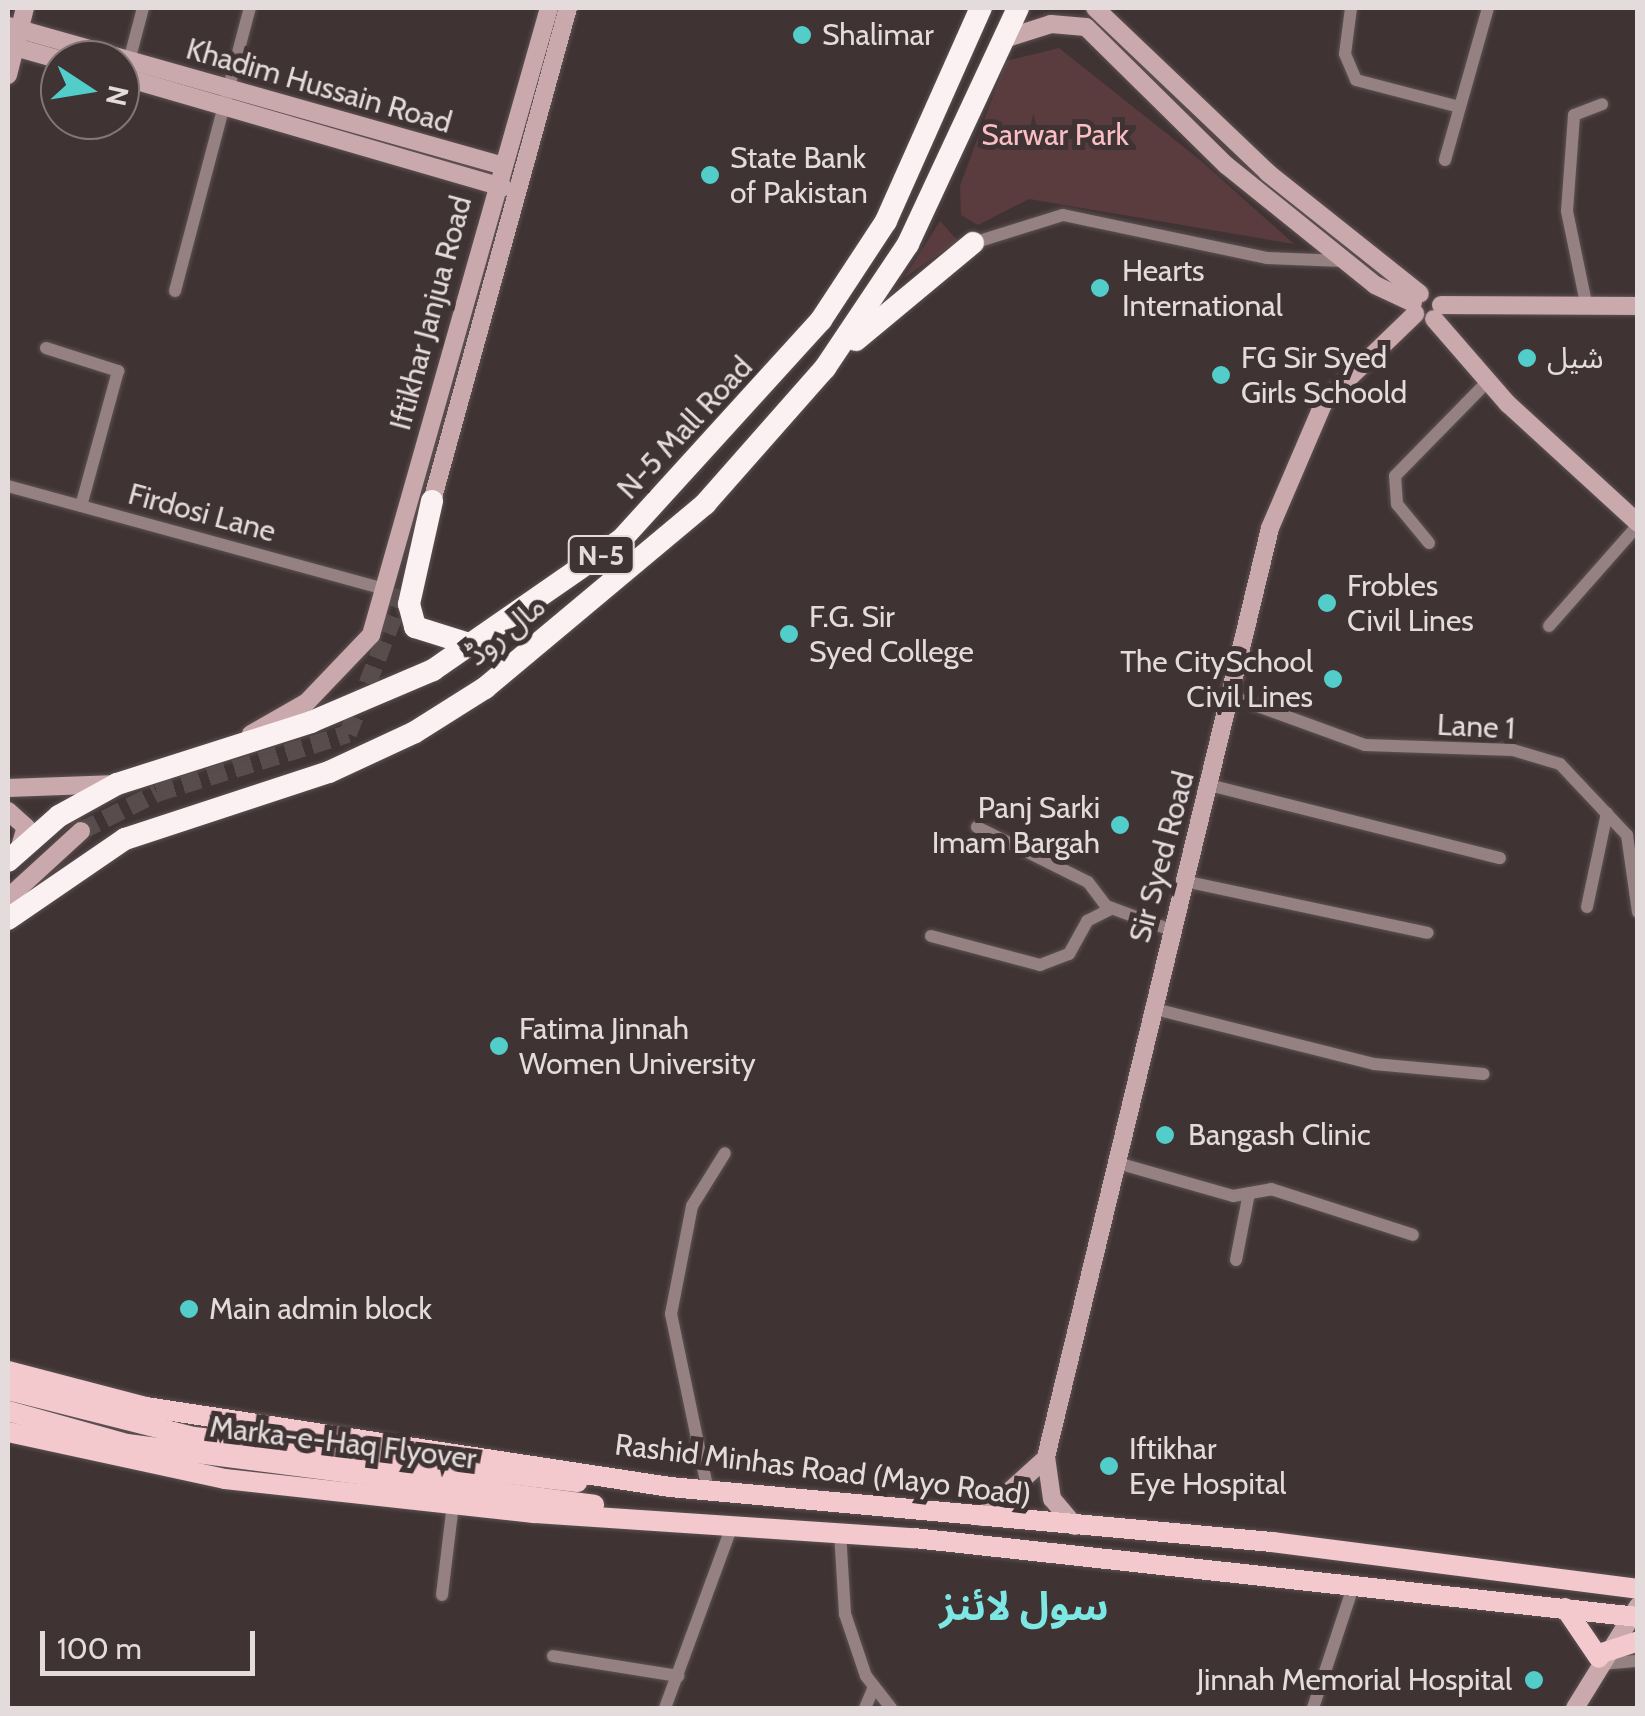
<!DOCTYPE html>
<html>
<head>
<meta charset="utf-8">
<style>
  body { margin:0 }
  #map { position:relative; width:1645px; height:1716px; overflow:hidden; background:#3f3334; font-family:Cabin,"Noto Sans Arabic",sans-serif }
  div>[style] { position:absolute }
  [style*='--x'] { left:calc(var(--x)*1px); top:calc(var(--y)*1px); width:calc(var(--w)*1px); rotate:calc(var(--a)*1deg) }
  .green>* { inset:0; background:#5a3c3f }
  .secondary-tunnel>* { height:18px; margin-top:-9px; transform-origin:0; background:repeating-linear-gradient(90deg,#584c4d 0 18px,transparent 0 27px) }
  .roads { filter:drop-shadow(0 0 2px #5d5152) drop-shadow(0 0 2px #5d5152) }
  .street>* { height:12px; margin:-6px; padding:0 6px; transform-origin:6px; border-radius:6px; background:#958082 }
  .secondary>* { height:18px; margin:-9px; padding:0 9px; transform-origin:9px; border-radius:9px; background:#caa9ac }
  .primary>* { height:20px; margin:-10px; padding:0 10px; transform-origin:10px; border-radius:10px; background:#f3c9cd }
  .highway>* { height:22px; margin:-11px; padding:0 11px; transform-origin:11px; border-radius:11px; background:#fcf1f2 }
  .dots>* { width:28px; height:28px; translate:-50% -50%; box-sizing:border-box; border:5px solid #3f3334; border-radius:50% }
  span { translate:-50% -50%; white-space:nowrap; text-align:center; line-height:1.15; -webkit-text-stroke:10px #3f3334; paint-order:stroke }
  .shield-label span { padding:2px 8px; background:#3f3334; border:2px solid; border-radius:8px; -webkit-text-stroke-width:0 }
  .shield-label { font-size:28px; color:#e4dcdc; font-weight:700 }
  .poi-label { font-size:30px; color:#e4dcdc }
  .left { translate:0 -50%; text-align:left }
  .right { translate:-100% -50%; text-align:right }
  .street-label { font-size:30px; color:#e4dcdc }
  .park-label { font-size:30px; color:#fabec4 }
  .district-label { font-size:40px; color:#7de8e3; font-weight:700 }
  .frame { position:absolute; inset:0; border:10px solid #e4dcdc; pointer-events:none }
  .north { position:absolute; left:40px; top:40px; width:100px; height:100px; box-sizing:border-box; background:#3f3334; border:2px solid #817777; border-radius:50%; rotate:102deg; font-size:28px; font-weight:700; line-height:40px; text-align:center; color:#e4dcdc }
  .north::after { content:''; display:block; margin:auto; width:35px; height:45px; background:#53cdc9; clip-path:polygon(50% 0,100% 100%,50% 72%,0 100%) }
  .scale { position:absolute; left:40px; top:1631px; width:215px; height:45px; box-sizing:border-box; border:5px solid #e4dcdc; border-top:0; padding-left:12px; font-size:30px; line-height:35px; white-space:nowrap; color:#e4dcdc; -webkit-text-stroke:8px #3f3334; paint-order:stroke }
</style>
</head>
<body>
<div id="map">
  <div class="green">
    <div style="clip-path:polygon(1059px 48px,1200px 160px,1294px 244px,1029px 199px,978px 225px,961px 215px,960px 186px,1006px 61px)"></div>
    <div style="clip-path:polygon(940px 221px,958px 241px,904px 278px)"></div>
  </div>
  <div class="secondary-tunnel">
    <div style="--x:81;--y:831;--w:85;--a:-26.6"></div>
    <div style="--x:157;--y:793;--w:200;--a:-17.2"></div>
    <div style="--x:348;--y:734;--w:158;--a:-68.8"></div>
  </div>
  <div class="roads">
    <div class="street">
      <div style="--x:1351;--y:8;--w:46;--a:97.4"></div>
      <div style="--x:1345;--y:54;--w:28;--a:67"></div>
      <div style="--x:1356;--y:80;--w:103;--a:14.6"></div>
      <div style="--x:129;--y:61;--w:55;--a:-75.2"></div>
      <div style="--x:1445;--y:160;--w:158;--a:-74.2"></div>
      <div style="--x:973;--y:243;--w:94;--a:-17.3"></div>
      <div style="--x:1063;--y:215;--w:208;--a:11.9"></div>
      <div style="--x:1267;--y:258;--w:76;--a:2.3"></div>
      <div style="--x:175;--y:291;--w:293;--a:-75.2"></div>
      <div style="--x:1586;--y:303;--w:94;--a:-101.7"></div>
      <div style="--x:1567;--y:211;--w:96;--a:-85.8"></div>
      <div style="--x:1574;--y:115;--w:30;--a:-21"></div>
      <div style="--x:46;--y:348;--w:76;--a:17.7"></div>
      <div style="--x:118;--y:371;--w:140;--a:105.3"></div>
      <div style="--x:8;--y:486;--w:390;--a:15.3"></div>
      <div style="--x:1429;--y:543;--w:50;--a:-129.4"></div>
      <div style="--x:1397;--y:504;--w:28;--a:-94"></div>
      <div style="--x:1395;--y:476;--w:133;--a:-45.6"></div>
      <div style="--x:1549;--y:626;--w:135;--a:-48.6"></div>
      <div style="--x:1233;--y:697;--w:140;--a:20"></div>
      <div style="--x:1365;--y:745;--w:148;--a:1.9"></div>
      <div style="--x:1513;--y:750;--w:49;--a:16.6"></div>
      <div style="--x:1560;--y:764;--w:98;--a:46.7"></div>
      <div style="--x:1627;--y:835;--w:78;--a:81.9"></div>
      <div style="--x:1209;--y:785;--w:300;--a:14.1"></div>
      <div style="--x:977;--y:827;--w:124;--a:26.4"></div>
      <div style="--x:1088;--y:882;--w:30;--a:53"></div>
      <div style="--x:1106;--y:906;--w:69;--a:20.3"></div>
      <div style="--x:1184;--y:881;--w:249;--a:12"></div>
      <div style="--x:1587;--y:907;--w:96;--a:-78"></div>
      <div style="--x:931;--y:936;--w:113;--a:14.9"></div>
      <div style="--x:1040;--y:965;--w:31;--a:-21"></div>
      <div style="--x:1069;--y:954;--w:38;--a:-61"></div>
      <div style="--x:1087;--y:921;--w:28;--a:-27"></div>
      <div style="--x:1151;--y:1008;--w:230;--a:14.1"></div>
      <div style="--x:1374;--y:1064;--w:110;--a:5.2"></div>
      <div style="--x:1114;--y:1162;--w:124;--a:15.9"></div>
      <div style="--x:1233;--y:1196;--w:39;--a:-10"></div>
      <div style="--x:1271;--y:1189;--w:149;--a:17.9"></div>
      <div style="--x:1236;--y:1260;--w:68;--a:-79"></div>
      <div style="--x:708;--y:1491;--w:181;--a:-101.8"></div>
      <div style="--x:671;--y:1314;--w:110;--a:-79"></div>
      <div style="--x:692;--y:1206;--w:62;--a:-58.1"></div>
      <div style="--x:840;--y:1532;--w:82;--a:86.5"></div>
      <div style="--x:845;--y:1614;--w:65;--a:71.3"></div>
      <div style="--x:866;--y:1676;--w:41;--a:52"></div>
      <div style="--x:442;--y:1595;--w:92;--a:-83.1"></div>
      <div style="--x:553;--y:1656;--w:127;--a:9.1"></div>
      <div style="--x:1601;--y:1664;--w:37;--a:-5"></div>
      <div style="--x:665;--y:1708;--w:197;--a:-69.8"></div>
      <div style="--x:865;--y:1708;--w:23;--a:-67"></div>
      <div style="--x:1313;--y:1708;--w:131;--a:-71.7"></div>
    </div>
    <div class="secondary">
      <div style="--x:1095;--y:8;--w:239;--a:43.6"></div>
      <div style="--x:1268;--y:173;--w:194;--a:38.5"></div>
      <div style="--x:8;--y:26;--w:511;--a:15.78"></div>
      <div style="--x:1004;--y:39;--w:49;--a:-17.7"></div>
      <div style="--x:1051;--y:24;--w:35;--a:5"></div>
      <div style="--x:1086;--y:27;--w:197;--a:44.6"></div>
      <div style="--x:1226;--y:165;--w:191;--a:38.8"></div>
      <div style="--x:1375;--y:285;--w:42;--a:25.3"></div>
      <div style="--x:8;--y:45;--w:55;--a:15.8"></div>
      <div style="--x:8;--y:75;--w:69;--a:-75.8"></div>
      <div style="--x:120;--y:76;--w:399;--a:16.2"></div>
      <div style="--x:1441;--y:305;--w:197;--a:0.3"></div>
      <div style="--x:1434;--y:319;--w:113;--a:49"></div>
      <div style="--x:1508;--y:404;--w:176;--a:42.5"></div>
      <div style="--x:432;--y:501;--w:511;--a:-74.58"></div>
      <div style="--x:251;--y:734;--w:64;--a:-29.7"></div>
      <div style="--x:307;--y:702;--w:93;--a:-46.3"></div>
      <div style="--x:371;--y:635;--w:652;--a:-74.15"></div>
      <div style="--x:8;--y:788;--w:109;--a:-2.1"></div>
      <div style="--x:8;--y:811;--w:24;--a:42"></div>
      <div style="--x:26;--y:827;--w:24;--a:107"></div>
      <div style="--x:8;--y:898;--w:99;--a:-42.5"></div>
      <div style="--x:981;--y:1517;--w:88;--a:-42.2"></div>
      <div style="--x:1075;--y:1526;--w:35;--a:-130"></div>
      <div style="--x:1052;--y:1499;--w:42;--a:-98.1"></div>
      <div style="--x:1046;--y:1457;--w:956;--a:-76.44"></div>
      <div style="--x:1270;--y:528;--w:137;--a:-66.8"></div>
      <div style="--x:1324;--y:402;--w:127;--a:-44"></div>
      <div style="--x:1575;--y:1708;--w:120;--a:-58.3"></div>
    </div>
    <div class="primary">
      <div style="--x:8;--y:1371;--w:143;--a:14.6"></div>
      <div style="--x:146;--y:1407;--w:530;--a:8.68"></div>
      <div style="--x:670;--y:1487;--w:605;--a:5.22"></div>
      <div style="--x:1272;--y:1542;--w:369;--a:7.3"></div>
      <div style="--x:8;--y:1390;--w:192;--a:14.2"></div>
      <div style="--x:194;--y:1437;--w:386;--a:6.7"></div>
      <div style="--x:8;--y:1411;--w:123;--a:15.5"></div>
      <div style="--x:127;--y:1444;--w:471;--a:7.4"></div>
      <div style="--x:8;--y:1432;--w:222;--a:12.2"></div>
      <div style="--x:225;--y:1479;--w:311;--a:6.3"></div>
      <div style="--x:534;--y:1513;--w:381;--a:3.8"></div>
      <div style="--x:914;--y:1538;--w:728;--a:6.23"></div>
      <div style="--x:1565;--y:1608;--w:60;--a:55.8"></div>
      <div style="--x:1602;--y:1653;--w:38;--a:-18"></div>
    </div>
    <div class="highway">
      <div style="--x:856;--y:340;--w:152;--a:-39.7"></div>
      <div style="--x:432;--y:501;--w:106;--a:102.6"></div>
      <div style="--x:409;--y:604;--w:24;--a:75"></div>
      <div style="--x:415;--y:627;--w:60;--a:17.5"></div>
      <div style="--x:8;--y:861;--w:68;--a:-41.4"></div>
      <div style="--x:59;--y:816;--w:66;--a:-28.9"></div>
      <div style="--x:117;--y:784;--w:204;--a:-17.7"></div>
      <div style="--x:311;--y:722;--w:133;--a:-23.1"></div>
      <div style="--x:433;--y:670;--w:229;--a:-34.7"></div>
      <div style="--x:621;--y:540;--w:297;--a:-47.7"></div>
      <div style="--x:821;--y:320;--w:118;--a:-56.7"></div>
      <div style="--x:886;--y:221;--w:233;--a:-66"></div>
      <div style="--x:8;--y:919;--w:142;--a:-34.4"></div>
      <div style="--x:125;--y:839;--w:215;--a:-18.2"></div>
      <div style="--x:329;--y:772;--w:95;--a:-24.9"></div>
      <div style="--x:415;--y:732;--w:83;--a:-32.2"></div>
      <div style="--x:485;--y:688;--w:287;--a:-39.9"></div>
      <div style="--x:705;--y:504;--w:181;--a:-48.6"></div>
      <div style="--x:825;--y:368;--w:149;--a:-56.2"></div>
      <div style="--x:908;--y:244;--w:260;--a:-65"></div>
    </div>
  </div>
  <div class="dots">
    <div style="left:802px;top:35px;background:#53cdc9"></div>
    <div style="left:710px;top:175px;background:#53cdc9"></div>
    <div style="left:1100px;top:288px;background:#53cdc9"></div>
    <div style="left:1527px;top:358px;background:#53cdc9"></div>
    <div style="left:1221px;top:375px;background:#53cdc9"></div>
    <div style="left:1327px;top:603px;background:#53cdc9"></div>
    <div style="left:789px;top:634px;background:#53cdc9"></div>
    <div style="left:1333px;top:679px;background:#53cdc9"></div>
    <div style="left:1120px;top:825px;background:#53cdc9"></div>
    <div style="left:499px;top:1046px;background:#53cdc9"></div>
    <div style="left:1165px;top:1135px;background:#53cdc9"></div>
    <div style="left:189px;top:1309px;background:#53cdc9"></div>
    <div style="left:1109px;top:1466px;background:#53cdc9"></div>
    <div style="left:1534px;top:1680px;background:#53cdc9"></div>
  </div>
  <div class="shield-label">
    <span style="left:601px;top:555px">N-5</span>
  </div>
  <div class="poi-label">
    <span class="left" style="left:822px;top:35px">Shalimar</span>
    <span class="left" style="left:730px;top:175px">State Bank<br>of Pakistan</span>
    <span class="left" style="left:1122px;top:288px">Hearts<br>International</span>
    <span class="left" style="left:1241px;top:375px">FG Sir Syed<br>Girls Schoold</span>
    <span class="left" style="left:1547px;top:358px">شیل</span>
    <span class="left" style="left:1347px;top:603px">Frobles<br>Civil Lines</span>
    <span class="left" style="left:809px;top:634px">F.G. Sir<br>Syed College</span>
    <span class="right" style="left:1313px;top:679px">The CitySchool<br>Civil Lines</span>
    <span class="right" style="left:1100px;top:825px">Panj Sarki<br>Imam Bargah</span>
    <span class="left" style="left:519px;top:1046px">Fatima Jinnah<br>Women University</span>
    <span class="left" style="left:1188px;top:1135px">Bangash Clinic</span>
    <span class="left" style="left:209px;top:1309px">Main admin block</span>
    <span class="left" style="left:1129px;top:1466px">Iftikhar<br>Eye Hospital</span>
    <span class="right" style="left:1512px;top:1680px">Jinnah Memorial Hospital</span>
  </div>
  <div class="street-label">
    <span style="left:319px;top:86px;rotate:16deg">Khadim Hussain Road</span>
    <span style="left:431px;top:313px;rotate:-75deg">Iftikhar Janjua Road</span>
    <span style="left:685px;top:428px;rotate:-47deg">N-5 Mall Road</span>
    <span style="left:202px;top:513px;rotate:15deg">Firdosi Lane</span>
    <span style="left:506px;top:631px;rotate:-39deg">مال روڈ</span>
    <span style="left:1476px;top:727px;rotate:3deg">Lane 1</span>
    <span style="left:1162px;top:857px;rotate:-75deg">Sir Syed Road</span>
    <span style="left:343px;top:1443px;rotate:7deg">Marka-e-Haq Flyover</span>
    <span style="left:823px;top:1470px;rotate:7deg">Rashid Minhas Road (Mayo Road)</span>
  </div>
  <div class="park-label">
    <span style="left:1055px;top:135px">Sarwar Park</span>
  </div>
  <div class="district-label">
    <span style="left:1024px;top:1606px">سول لائنز</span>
  </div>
  <div class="frame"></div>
  <div class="north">N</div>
  <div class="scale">100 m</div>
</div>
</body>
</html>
